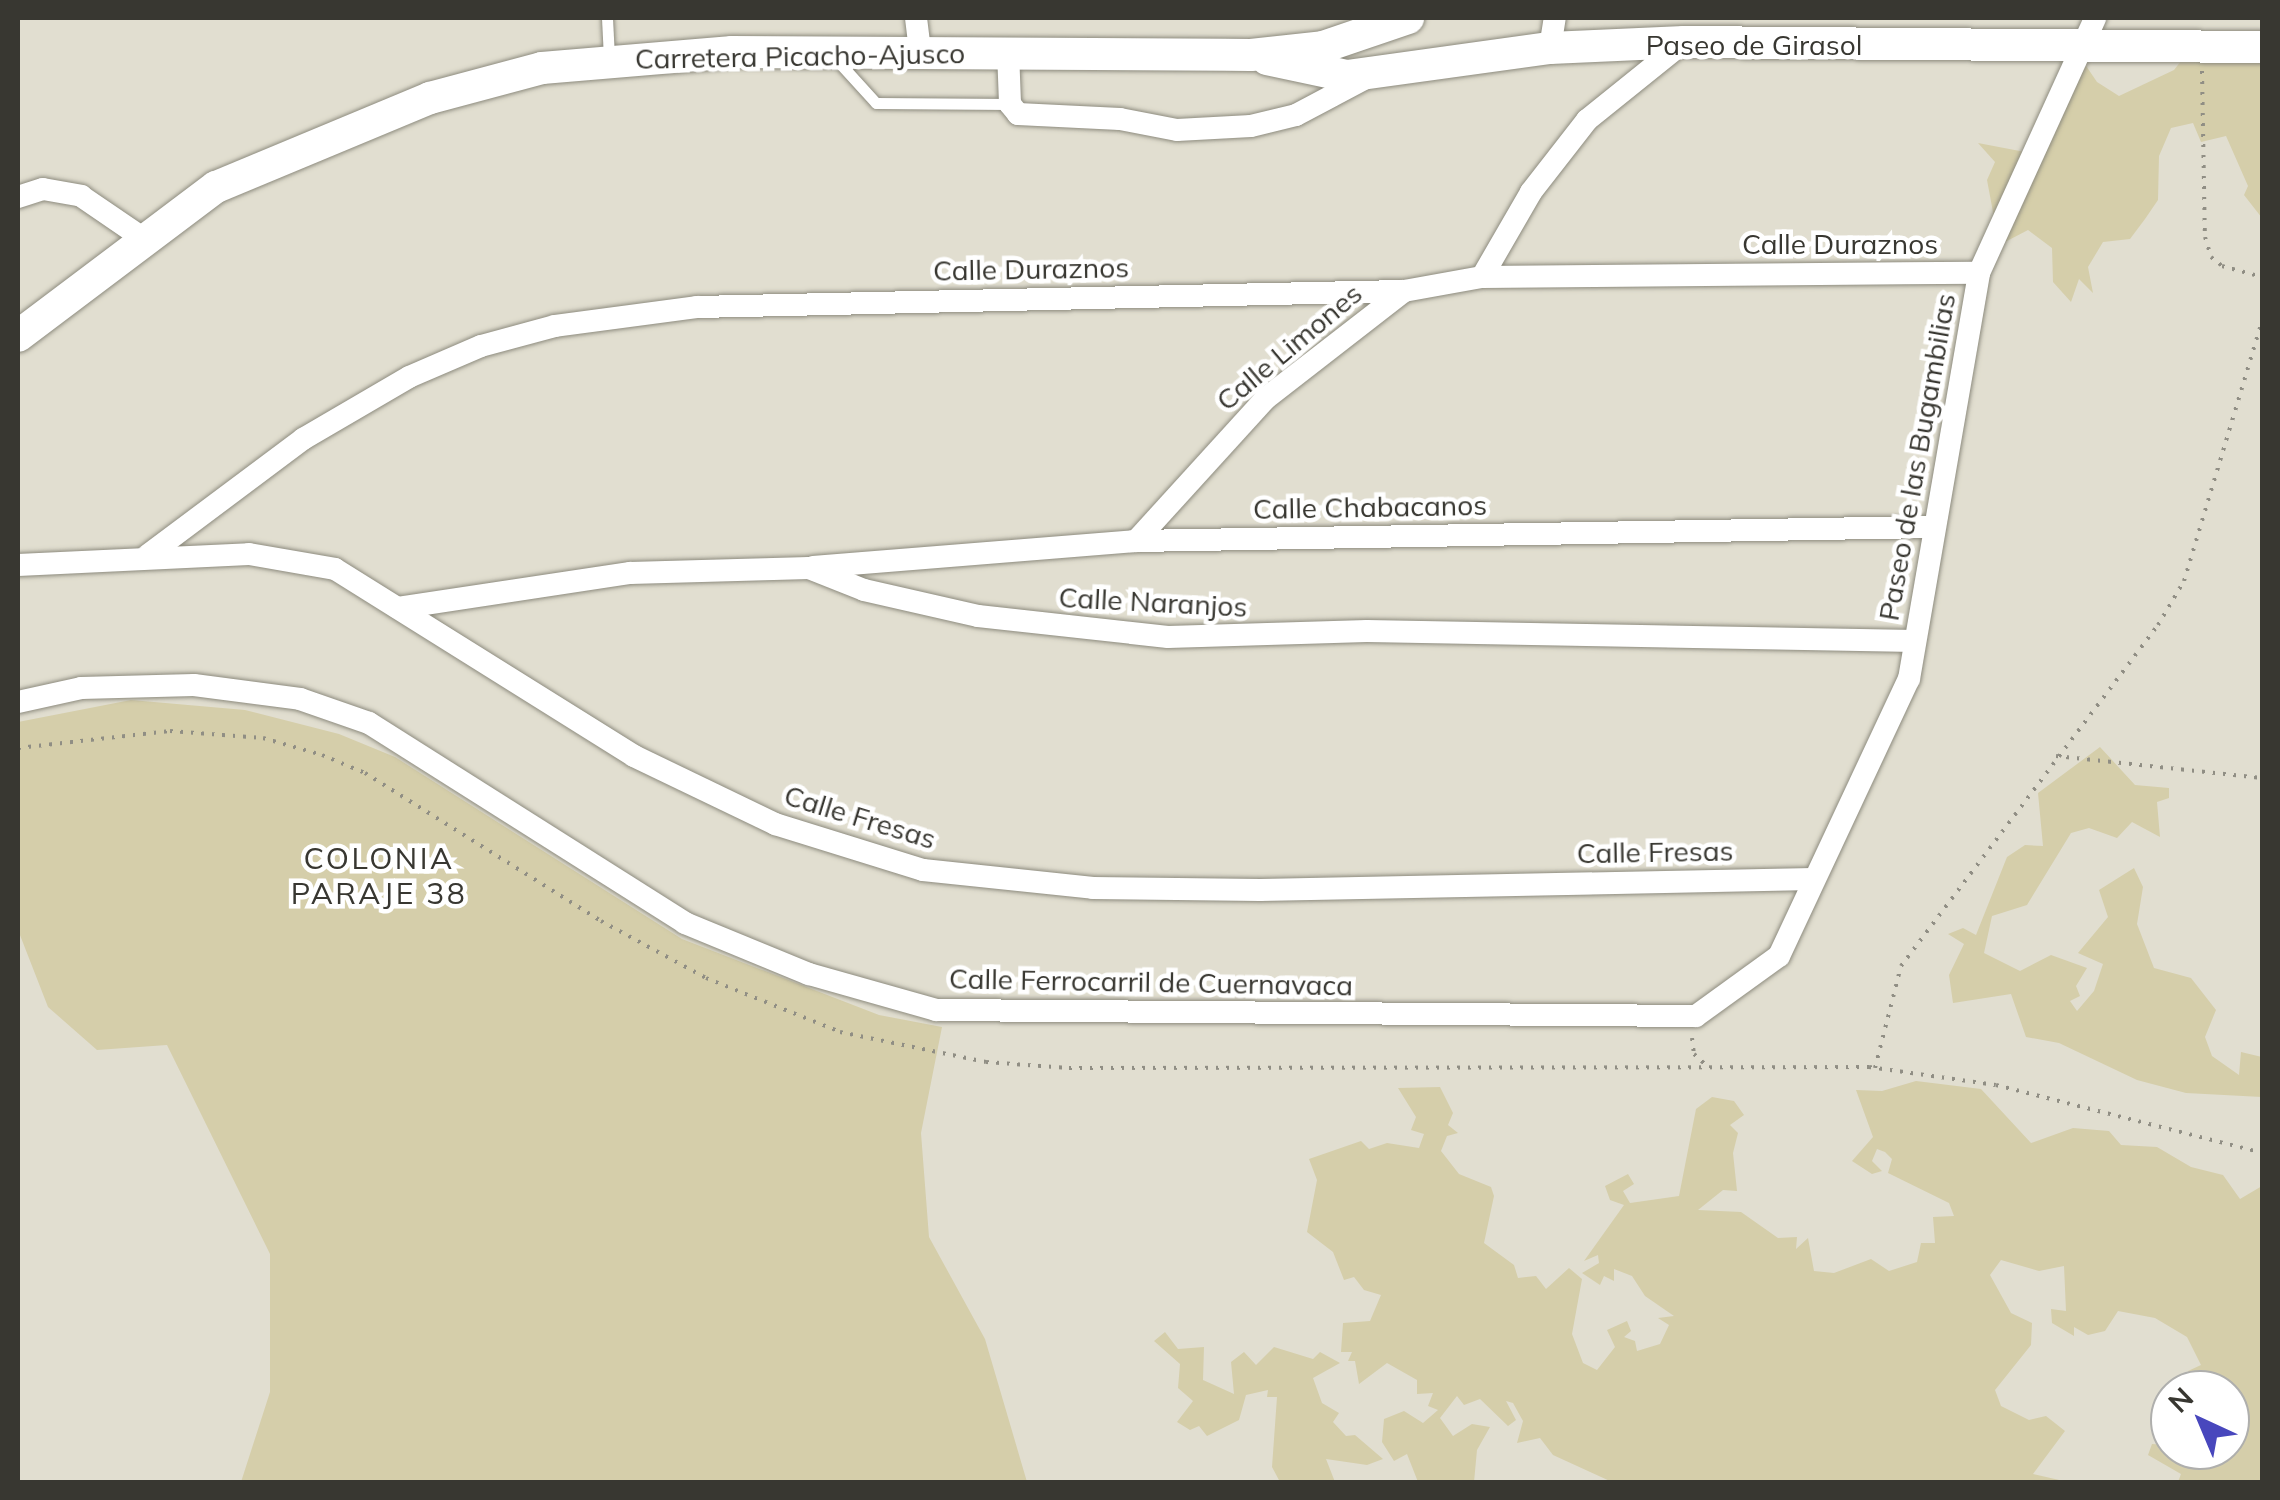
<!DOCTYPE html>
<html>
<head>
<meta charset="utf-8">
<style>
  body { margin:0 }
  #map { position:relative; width:2280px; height:1500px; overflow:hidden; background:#e1ded0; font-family:Mulish,sans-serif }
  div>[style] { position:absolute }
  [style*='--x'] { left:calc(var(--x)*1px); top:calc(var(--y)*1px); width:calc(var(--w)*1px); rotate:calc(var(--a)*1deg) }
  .green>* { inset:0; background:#d5ceaa }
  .path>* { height:4px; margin-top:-2px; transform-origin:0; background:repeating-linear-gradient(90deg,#908e84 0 2.5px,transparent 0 10.5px) }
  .roads { filter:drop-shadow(0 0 2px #8d8b7e) drop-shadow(0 0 2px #8d8b7e) }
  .lane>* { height:11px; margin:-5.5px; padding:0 5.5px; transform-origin:5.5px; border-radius:5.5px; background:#fff }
  .street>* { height:22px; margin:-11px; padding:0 11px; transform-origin:11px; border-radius:11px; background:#fff }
  .secondary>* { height:32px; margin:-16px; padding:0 16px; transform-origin:16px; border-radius:16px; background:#fff }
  span { translate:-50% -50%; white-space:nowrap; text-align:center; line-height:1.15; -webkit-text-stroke:9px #fff; paint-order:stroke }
  .street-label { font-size:28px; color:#383731 }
  .neighbourhood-label { font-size:30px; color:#383731; letter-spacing:2.5px }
  .frame { position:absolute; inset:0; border:20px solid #383731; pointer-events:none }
  .north { position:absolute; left:2150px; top:1370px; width:100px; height:100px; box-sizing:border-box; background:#fff; border:2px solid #afafad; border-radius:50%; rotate:316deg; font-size:28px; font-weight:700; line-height:40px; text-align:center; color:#383731 }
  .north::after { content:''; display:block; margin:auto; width:35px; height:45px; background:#4847bd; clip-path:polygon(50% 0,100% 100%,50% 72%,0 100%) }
</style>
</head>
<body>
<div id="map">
  <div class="green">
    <div style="clip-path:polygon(2262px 41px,2262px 218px,2244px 195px,2248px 186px,2226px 136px,2201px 142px,2193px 123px,2171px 128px,2159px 156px,2158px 200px,2145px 219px,2130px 239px,2103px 242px,2088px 267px,2093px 293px,2079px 279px,2071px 302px,2053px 282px,2052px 248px,2028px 230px,2005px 242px,1996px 228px,1987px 180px,1995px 162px,1978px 143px,2025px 152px,2080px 57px,2097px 82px,2119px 96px,2174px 70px,2185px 56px)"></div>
    <div style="clip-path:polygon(131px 700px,245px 710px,339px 734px,395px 757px,682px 939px,879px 1015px,942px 1027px,921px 1133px,929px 1237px,985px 1339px,1027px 1482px,241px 1482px,270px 1392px,270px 1254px,167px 1045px,97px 1050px,48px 1007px,18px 930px,18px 722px)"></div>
    <div style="clip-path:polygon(2100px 747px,2135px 785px,2169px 788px,2169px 798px,2157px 802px,2160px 837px,2132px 822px,2117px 838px,2089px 828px,2071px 833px,2027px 905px,1992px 916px,1984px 953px,2020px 971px,2051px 955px,2087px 968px,2076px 986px,2080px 996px,2070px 1001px,2077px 1011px,2094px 991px,2103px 964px,2078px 953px,2108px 917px,2099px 890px,2134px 868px,2143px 887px,2137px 924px,2154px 968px,2191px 978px,2216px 1010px,2205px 1037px,2212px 1056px,2239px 1075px,2241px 1052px,2262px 1057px,2262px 1097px,2186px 1093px,2137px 1080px,2059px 1043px,2026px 1037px,2011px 994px,1953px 1003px,1949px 975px,1964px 944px,1948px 934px,1963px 928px,1976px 935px,2007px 857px,2025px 845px,2043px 846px,2038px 793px)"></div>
    <div style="clip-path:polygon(1916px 1081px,1981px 1089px,2031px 1143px,2073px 1128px,2109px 1131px,2121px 1145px,2157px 1147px,2191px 1167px,2223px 1175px,2240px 1199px,2262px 1186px,2262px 1482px,2178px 1482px,2181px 1474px,2148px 1455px,2152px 1444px,2169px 1445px,2170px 1424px,2170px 1450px,2230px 1450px,2230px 1390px,2191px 1390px,2188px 1371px,2201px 1365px,2187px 1337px,2155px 1318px,2118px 1311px,2105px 1331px,2088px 1335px,2074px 1327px,2074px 1336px,2052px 1323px,2051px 1309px,2066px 1311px,2064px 1266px,2039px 1271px,2001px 1260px,1990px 1275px,2011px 1313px,2032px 1323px,2031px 1345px,1995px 1390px,2001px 1406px,2029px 1420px,2046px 1416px,2065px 1431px,2033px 1474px,2068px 1482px,1612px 1482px,1553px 1455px,1540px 1438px,1517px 1443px,1523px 1421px,1513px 1403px,1506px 1401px,1516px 1420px,1508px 1426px,1480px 1399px,1464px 1405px,1457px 1396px,1440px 1418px,1453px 1436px,1472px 1424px,1490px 1427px,1477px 1450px,1474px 1482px,1418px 1482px,1407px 1454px,1394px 1461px,1382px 1442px,1384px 1419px,1404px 1411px,1423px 1423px,1438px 1410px,1428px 1406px,1433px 1393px,1417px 1394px,1417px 1380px,1387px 1363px,1359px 1384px,1355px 1361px,1348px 1361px,1352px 1352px,1341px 1352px,1343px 1323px,1370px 1321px,1381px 1295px,1364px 1290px,1354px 1277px,1344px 1280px,1333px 1252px,1307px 1232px,1317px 1180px,1309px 1159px,1361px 1141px,1369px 1149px,1387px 1143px,1419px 1148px,1424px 1134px,1411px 1130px,1416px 1117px,1398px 1088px,1440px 1087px,1453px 1113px,1448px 1125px,1458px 1133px,1447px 1136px,1441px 1151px,1459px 1174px,1491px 1187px,1494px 1196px,1484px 1243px,1514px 1265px,1518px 1278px,1536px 1276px,1546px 1289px,1569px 1268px,1582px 1279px,1572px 1334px,1583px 1363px,1597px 1370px,1615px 1347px,1607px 1330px,1627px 1321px,1631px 1331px,1624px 1337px,1635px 1341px,1637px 1351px,1660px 1344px,1669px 1325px,1658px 1318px,1674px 1316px,1645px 1296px,1632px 1276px,1614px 1269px,1614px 1281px,1604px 1276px,1600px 1285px,1582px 1273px,1599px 1263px,1598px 1255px,1584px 1261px,1624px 1205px,1610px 1200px,1605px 1186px,1628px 1174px,1634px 1184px,1623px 1191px,1630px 1203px,1679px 1196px,1696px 1109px,1712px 1097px,1734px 1101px,1744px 1115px,1730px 1125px,1738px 1133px,1733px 1153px,1737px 1191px,1723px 1190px,1698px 1210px,1741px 1212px,1778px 1238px,1797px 1237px,1796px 1249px,1808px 1238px,1814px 1271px,1834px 1273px,1871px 1259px,1889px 1271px,1917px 1262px,1921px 1243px,1935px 1243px,1933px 1217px,1954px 1216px,1949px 1203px,1888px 1173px,1892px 1159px,1885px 1152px,1877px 1149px,1872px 1161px,1882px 1171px,1872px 1174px,1852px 1161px,1873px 1137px,1856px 1090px,1882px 1091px)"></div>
    <div style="clip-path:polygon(1165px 1332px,1178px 1349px,1204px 1347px,1203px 1380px,1234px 1394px,1231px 1362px,1244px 1352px,1256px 1365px,1274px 1347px,1313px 1359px,1320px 1352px,1340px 1363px,1313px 1378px,1322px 1403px,1339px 1413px,1333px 1422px,1346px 1436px,1355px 1435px,1383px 1459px,1367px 1465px,1326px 1459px,1335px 1482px,1280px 1482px,1272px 1467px,1277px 1397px,1267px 1397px,1268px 1390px,1246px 1395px,1239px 1420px,1207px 1436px,1199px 1426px,1190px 1430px,1177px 1422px,1193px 1401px,1178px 1388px,1180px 1364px,1154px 1341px)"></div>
  </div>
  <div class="path">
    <div style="--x:2202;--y:71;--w:166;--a:89"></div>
    <div style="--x:2205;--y:237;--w:21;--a:73"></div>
    <div style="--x:2211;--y:257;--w:14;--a:39"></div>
    <div style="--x:2222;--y:266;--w:41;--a:15.4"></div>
    <div style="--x:18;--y:748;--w:153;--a:-6.4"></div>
    <div style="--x:170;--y:731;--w:93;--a:4.3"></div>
    <div style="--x:263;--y:738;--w:61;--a:16.1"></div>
    <div style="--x:322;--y:755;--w:47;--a:22.7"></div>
    <div style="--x:365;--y:773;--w:279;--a:32.1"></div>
    <div style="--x:601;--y:921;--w:119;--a:28.5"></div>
    <div style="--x:706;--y:978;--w:144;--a:21.9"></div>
    <div style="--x:840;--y:1032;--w:149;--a:11.6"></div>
    <div style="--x:986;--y:1062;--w:83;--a:4.1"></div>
    <div style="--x:1069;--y:1068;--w:800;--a:-0.07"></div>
    <div style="--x:1869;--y:1067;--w:128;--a:8.1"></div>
    <div style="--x:1996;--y:1085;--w:275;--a:14.3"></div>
    <div style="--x:2056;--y:756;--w:207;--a:6.1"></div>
    <div style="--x:1692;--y:1038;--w:16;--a:83"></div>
    <div style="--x:1694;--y:1054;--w:18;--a:43"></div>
    <div style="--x:1875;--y:1068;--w:105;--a:-75.7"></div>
    <div style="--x:1901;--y:966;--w:427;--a:-53"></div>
    <div style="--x:2158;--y:625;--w:51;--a:-59.4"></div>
    <div style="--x:2184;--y:581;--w:271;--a:-73.3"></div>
  </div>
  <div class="roads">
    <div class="lane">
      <div style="--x:607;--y:18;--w:40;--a:87.1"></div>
      <div style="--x:835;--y:58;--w:61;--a:47.7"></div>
      <div style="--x:876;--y:103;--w:134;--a:0.4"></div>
    </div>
    <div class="street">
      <div style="--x:916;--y:18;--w:34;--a:83"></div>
      <div style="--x:1550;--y:48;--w:30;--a:-81"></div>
      <div style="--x:1008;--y:51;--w:53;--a:87.8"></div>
      <div style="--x:1010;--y:104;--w:13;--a:51"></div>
      <div style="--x:1018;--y:114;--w:102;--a:2.8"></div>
      <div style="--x:1120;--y:119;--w:58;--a:10.9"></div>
      <div style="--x:1177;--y:130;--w:74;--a:-3.1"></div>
      <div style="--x:1251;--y:126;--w:46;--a:-13.7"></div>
      <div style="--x:1296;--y:115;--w:79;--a:-27.9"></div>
      <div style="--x:18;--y:197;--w:26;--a:-18"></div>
      <div style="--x:43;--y:189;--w:39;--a:10"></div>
      <div style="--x:81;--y:196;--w:73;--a:34.3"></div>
      <div style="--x:1482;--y:277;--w:98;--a:-60"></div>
      <div style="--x:1531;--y:192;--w:91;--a:-52.1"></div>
      <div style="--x:1587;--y:120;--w:124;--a:-38.8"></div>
      <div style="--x:1136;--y:541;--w:192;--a:-47.7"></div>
      <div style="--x:1265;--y:399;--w:176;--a:-37.8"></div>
      <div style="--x:148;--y:555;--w:194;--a:-36.8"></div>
      <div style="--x:303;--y:439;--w:123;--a:-30.3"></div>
      <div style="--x:409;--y:377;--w:78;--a:-23.3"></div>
      <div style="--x:481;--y:346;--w:77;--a:-15.1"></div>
      <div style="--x:555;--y:326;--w:143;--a:-7.6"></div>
      <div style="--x:697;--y:307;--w:707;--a:-1.3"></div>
      <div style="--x:1404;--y:291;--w:79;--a:-10.2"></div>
      <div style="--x:1482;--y:277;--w:497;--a:-0.5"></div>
      <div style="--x:18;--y:565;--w:231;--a:-2.7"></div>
      <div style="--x:249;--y:554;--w:87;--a:9.9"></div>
      <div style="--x:335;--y:569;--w:353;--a:32"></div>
      <div style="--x:634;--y:756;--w:157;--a:25.7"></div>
      <div style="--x:775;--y:824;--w:155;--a:17.3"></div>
      <div style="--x:923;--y:870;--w:171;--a:6"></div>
      <div style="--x:1093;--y:888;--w:167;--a:0.7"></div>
      <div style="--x:1260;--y:890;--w:553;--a:-1.14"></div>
      <div style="--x:813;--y:567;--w:324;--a:-4.6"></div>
      <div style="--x:1136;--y:541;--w:796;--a:-1.01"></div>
      <div style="--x:398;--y:608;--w:235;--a:-8.6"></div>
      <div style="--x:630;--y:573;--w:179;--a:-1.6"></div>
      <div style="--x:809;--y:568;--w:59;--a:21.8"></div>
      <div style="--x:864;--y:590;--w:117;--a:12.8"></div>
      <div style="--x:978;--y:616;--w:191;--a:6.3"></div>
      <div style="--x:1168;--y:637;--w:199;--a:-1.7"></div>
      <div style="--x:1367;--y:631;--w:548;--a:1.05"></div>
      <div style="--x:18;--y:702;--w:65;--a:-12.5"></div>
      <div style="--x:81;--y:688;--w:113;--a:-1.5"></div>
      <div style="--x:194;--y:685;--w:107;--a:7.5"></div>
      <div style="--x:300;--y:699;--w:73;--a:19.2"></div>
      <div style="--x:369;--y:723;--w:374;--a:32.3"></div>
      <div style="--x:685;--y:923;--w:134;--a:22.4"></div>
      <div style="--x:809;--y:974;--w:132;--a:15.8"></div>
      <div style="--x:936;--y:1010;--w:760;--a:0.45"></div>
      <div style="--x:1696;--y:1016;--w:102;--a:-35.9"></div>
      <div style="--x:1779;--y:956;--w:306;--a:-64.9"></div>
      <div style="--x:1909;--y:679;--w:412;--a:-80.2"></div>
      <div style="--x:1979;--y:273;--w:280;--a:-65.5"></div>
    </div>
    <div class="secondary">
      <div style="--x:1267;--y:59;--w:82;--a:12"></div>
      <div style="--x:1347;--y:76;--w:205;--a:-7.9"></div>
      <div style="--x:1550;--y:48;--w:134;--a:-2.6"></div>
      <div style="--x:1684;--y:42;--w:578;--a:0.5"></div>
      <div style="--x:18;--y:336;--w:248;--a:-37"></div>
      <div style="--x:216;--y:187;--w:232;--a:-22.6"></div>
      <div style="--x:430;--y:98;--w:116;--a:-15"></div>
      <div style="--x:542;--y:68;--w:191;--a:-4.8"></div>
      <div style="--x:732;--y:52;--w:519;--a:0.33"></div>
      <div style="--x:1251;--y:55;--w:72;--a:-6.3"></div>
      <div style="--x:1323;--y:47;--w:90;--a:-18.8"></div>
    </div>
  </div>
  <div class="street-label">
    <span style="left:1754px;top:45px">Paseo de Girasol</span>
    <span style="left:800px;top:56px;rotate:-1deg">Carretera Picacho-Ajusco</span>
    <span style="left:1840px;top:244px">Calle Duraznos</span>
    <span style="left:1031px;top:269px;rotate:-1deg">Calle Duraznos</span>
    <span style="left:1289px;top:347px;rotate:-40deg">Calle Limones</span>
    <span style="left:1917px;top:457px;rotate:-80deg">Paseo de las Bugambilias</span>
    <span style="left:1370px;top:507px;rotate:-1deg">Calle Chabacanos</span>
    <span style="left:1153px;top:602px;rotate:3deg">Calle Naranjos</span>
    <span style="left:860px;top:817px;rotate:17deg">Calle Fresas</span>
    <span style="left:1655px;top:852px;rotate:-1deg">Calle Fresas</span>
    <span style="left:1151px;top:982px;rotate:1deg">Calle Ferrocarril de Cuernavaca</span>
  </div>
  <div class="neighbourhood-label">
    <span style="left:379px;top:875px">COLONIA<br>PARAJE 38</span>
  </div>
  <div class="frame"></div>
  <div class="north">N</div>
</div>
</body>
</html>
